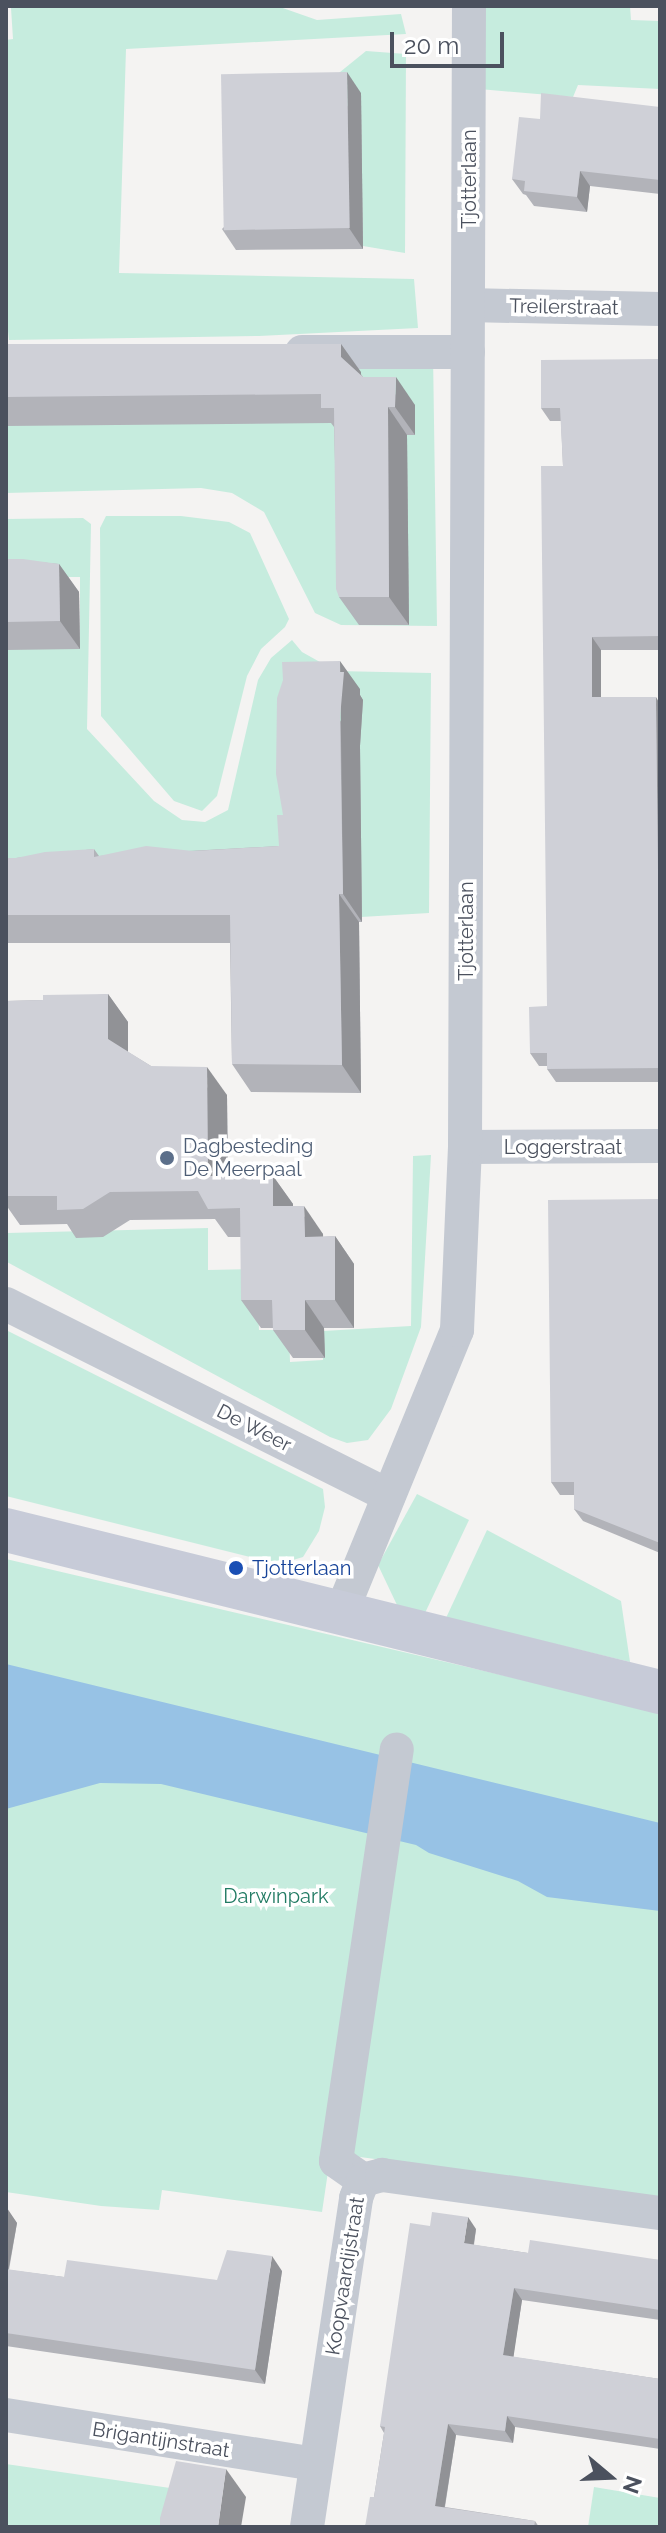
<!DOCTYPE html>
<html>
<head>
<meta charset="utf-8">
<style>
  body { margin:0 }
  #map { position:relative; width:666px; height:2533px; overflow:hidden; background:#f4f3f2; font-family:Raleway,sans-serif }
  div>[style] { position:absolute }
  [style*='--x'] { left:calc(var(--x)*1px); top:calc(var(--y)*1px); width:calc(var(--w)*1px); rotate:calc(var(--a)*1deg) }
  .green>* { inset:0; background:#c6ecde }
  .water>* { inset:0; background:#97c2e5 }
  .street>* { height:34px; margin:-17px; padding:0 17px; transform-origin:17px; border-radius:17px; background:#c4c9d2 }
  .secondary>* { height:44px; margin:-22px; padding:0 22px; transform-origin:22px; border-radius:22px; background:#c7cbd8 }
  .wall>* { inset:0; background:#b2b3b9 }
  .shaded-wall>* { inset:0; background:#919296 }
  .building>* { inset:0; background:#cfd0d7; transform-origin:0 0 }
  .dots>* { width:22px; height:22px; translate:-50% -50%; box-sizing:border-box; border:4px solid #fff; border-radius:50% }
  span { translate:-50% -50%; white-space:nowrap; text-align:center; line-height:1.15; -webkit-text-stroke:7px #fff; paint-order:stroke }
  .street-label { font-size:20px; color:#4b515e }
  .service-label { font-size:20px; color:#4e5e75 }
  .left { translate:0 -50%; text-align:left }
  .transit-label { font-size:20px; color:#164399 }
  .park-label { font-size:20px; color:#217b63 }
  .frame { position:absolute; inset:0; border:8px solid #4b515e; pointer-events:none }
  .north { position:absolute; left:570px; top:2437px; width:80px; height:80px; -webkit-text-stroke:6px #fff; paint-order:stroke; rotate:109deg; font-size:22px; font-weight:700; line-height:32px; text-align:center; color:#4b515e }
  .north::after { content:''; display:block; margin:auto; width:28px; height:36px; background:#4b515e; clip-path:polygon(50% 0,100% 100%,50% 72%,0 100%) }
  .scale { position:absolute; left:390px; top:32px; width:114px; height:36px; box-sizing:border-box; border:4px solid #4b515e; border-top:0; padding-left:10px; font-size:24px; line-height:28px; white-space:nowrap; color:#4b515e; -webkit-text-stroke:6px #fff; paint-order:stroke }
</style>
</head>
<body>
<div id="map">
  <div class="green">
    <div style="clip-path:polygon(277px 6px,317px 20px,401px 14px,406px 34px,126px 49px,119px 273px,414px 279px,418px 328px,259px 336px,9px 340px,6px 313px,6px 40px,13px 39px,11px 8px)"></div>
    <div style="clip-path:polygon(479px 6px,630px 6px,631px 20px,660px 21px,660px 89px,578px 85px,573px 97px,479px 89px)"></div>
    <div style="clip-path:polygon(366px 51px,406px 54px,405px 253px,351px 244px,308px 98px)"></div>
    <div style="clip-path:polygon(433px 353px,437px 626px,341px 625px,315px 613px,264px 512px,232px 493px,201px 488px,6px 493px,6px 369px)"></div>
    <div style="clip-path:polygon(106px 516px,181px 516px,229px 522px,250px 533px,289px 619px,285px 627px,261px 649px,247px 676px,217px 796px,202px 811px,174px 801px,101px 716px,100px 528px)"></div>
    <div style="clip-path:polygon(83px 518px,91px 524px,87px 729px,154px 801px,182px 820px,205px 822px,228px 810px,258px 680px,271px 658px,292px 640px,302px 652px,336px 671px,431px 673px,429px 913px,361px 917px,302px 887px,6px 891px,6px 641px,80px 640px,80px 577px,6px 577px,6px 519px)"></div>
    <div style="clip-path:polygon(431px 1155px,421px 1327px,391px 1409px,368px 1440px,347px 1443px,330px 1437px,7px 1262px,7px 1233px,208px 1228px,208px 1270px,257px 1269px,259px 1330px,289px 1330px,290px 1362px,323px 1360px,323px 1331px,411px 1326px,413px 1156px)"></div>
    <div style="clip-path:polygon(6px 1330px,323px 1489px,325px 1507px,319px 1531px,303px 1557px,283px 1563px,254px 1558px,6px 1496px)"></div>
    <div style="clip-path:polygon(417px 1494px,469px 1520px,425px 1613px,397px 1605px,378px 1565px)"></div>
    <div style="clip-path:polygon(487px 1530px,621px 1601px,630px 1662px,446px 1618px)"></div>
    <div style="clip-path:polygon(6px 1559px,660px 1712px,660px 2197px,345px 2155px,329px 2165px,322px 2212px,162px 2190px,159px 2210px,101px 2206px,6px 2192px)"></div>
    <div style="clip-path:polygon(6px 2464px,170px 2488px,164px 2527px,6px 2527px)"></div>
    <div style="clip-path:polygon(594px 2487px,660px 2498px,660px 2527px,588px 2527px)"></div>
  </div>
  <div class="water">
    <div style="clip-path:polygon(6px 1664px,660px 1823px,660px 1911px,547px 1897px,518px 1881px,429px 1853px,416px 1845px,161px 1784px,100px 1783px,6px 1809px)"></div>
  </div>
  <div class="street">
    <div style="--x:468;--y:305;--w:192;--a:1.2"></div>
    <div style="--x:302;--y:352;--w:166;--a:0"></div>
    <div style="--x:465;--y:1147;--w:195;--a:-0.3"></div>
    <div style="--x:6;--y:1304;--w:428;--a:26.6"></div>
    <div style="--x:341;--y:1613;--w:306;--a:-67.7"></div>
    <div style="--x:457;--y:1330;--w:183;--a:-87.5"></div>
    <div style="--x:465;--y:1147;--w:1141;--a:-89.8"></div>
    <div style="--x:363;--y:2180;--w:33;--a:-145"></div>
    <div style="--x:336;--y:2161;--w:416;--a:-81.6"></div>
    <div style="--x:6;--y:2415;--w:313;--a:9"></div>
    <div style="--x:307;--y:2527;--w:333;--a:-81.5"></div>
    <div style="--x:356;--y:2198;--w:19;--a:-69"></div>
    <div style="--x:363;--y:2180;--w:20;--a:-15"></div>
    <div style="--x:382;--y:2175;--w:281;--a:7.8"></div>
  </div>
  <div class="secondary">
    <div style="--x:6;--y:1530;--w:674;--a:13.91"></div>
  </div>
  <div class="wall">
    <div style="clip-path:polygon(361px 93px,363px 249px,236px 250px,222px 229px)"></div>
    <div style="clip-path:polygon(660px 107px,660px 194px,590px 186px,587px 212px,534px 206px,526px 195px,523px 194px,512px 179px,540px 119px)"></div>
    <div style="clip-path:polygon(6px 344px,341px 344px,363px 377px,415px 405px,415px 435px,407px 435px,409px 625px,359px 625px,339px 597px,334px 427px,331px 423px,6px 426px)"></div>
    <div style="clip-path:polygon(660px 359px,660px 650px,601px 650px,601px 697px,660px 704px,660px 1082px,556px 1082px,547px 1069px,547px 1066px,539px 1066px,530px 1053px,547px 1006px,563px 466px,561px 421px,550px 421px,541px 408px)"></div>
    <div style="clip-path:polygon(6px 559px,59px 564px,79px 592px,80px 649px,6px 650px)"></div>
    <div style="clip-path:polygon(360px 689px,360px 695px,363px 700px,360px 746px,362px 922px,359px 922px,361px 1093px,251px 1092px,232px 1064px,230px 943px,6px 943px,6px 858px,16px 858px,94px 849px,99px 856px,279px 846px,283px 815px)"></div>
    <div style="clip-path:polygon(108px 994px,128px 1022px,128px 1052px,151px 1066px,227px 1095px,228px 1176px,273px 1176px,293px 1204px,293px 1206px,323px 1234px,323px 1237px,335px 1236px,354px 1264px,354px 1328px,324px 1328px,325px 1358px,293px 1358px,273px 1330px,273px 1328px,261px 1328px,241px 1300px,241px 1237px,228px 1237px,215px 1219px,130px 1220px,103px 1237px,76px 1238px,67px 1224px,20px 1225px,6px 1205px,6px 1001px,43px 1000px)"></div>
    <div style="clip-path:polygon(660px 1199px,660px 1553px,583px 1521px,574px 1509px,574px 1495px,560px 1495px,551px 1482px)"></div>
    <div style="clip-path:polygon(6px 2208px,17px 2223px,9px 2270px,64px 2277px,217px 2280px,282px 2271px,265px 2384px,6px 2346px)"></div>
    <div style="clip-path:polygon(476px 2229px,474px 2245px,528px 2253px,660px 2260px,660px 2320px,522px 2300px,513px 2357px,660px 2379px,660px 2449px,515px 2427px,513px 2443px,456px 2435px,445px 2507px,535px 2521px,539px 2527px,365px 2527px,374px 2497px,384px 2433px,380px 2426px)"></div>
  </div>
  <div class="shaded-wall">
    <div style="clip-path:polygon(347px 72px,361px 93px,363px 249px,349px 228px)"></div>
    <div style="clip-path:polygon(580px 171px,590px 186px,587px 212px,577px 197px)"></div>
    <div style="clip-path:polygon(341px 344px,361px 372px,361px 385px,341px 357px)"></div>
    <div style="clip-path:polygon(396px 377px,415px 405px,415px 435px,395px 407px)"></div>
    <div style="clip-path:polygon(388px 407px,407px 435px,409px 625px,389px 597px)"></div>
    <div style="clip-path:polygon(59px 564px,79px 592px,80px 649px,60px 621px)"></div>
    <div style="clip-path:polygon(592px 637px,601px 650px,601px 711px,592px 697px)"></div>
    <div style="clip-path:polygon(340px 661px,360px 689px,360px 695px,363px 700px,360px 746px,362px 922px,343px 894px)"></div>
    <div style="clip-path:polygon(656px 697px,660px 704px,660px 959px,659px 958px)"></div>
    <div style="clip-path:polygon(339px 894px,359px 922px,361px 1093px,342px 1065px)"></div>
    <div style="clip-path:polygon(108px 994px,128px 1022px,128px 1067px,108px 1039px)"></div>
    <div style="clip-path:polygon(207px 1067px,227px 1095px,228px 1204px,208px 1176px)"></div>
    <div style="clip-path:polygon(273px 1176px,293px 1204px,293px 1234px,273px 1206px)"></div>
    <div style="clip-path:polygon(304px 1206px,323px 1234px,324px 1265px,305px 1237px)"></div>
    <div style="clip-path:polygon(335px 1236px,354px 1264px,354px 1328px,335px 1300px)"></div>
    <div style="clip-path:polygon(305px 1300px,324px 1328px,325px 1358px,305px 1330px)"></div>
    <div style="clip-path:polygon(7px 2208px,17px 2223px,6px 2283px,6px 2214px)"></div>
    <div style="clip-path:polygon(468px 2217px,476px 2229px,472px 2255px,464px 2243px)"></div>
    <div style="clip-path:polygon(272px 2256px,282px 2271px,265px 2384px,255px 2370px)"></div>
    <div style="clip-path:polygon(514px 2288px,522px 2300px,512px 2367px,503px 2355px)"></div>
    <div style="clip-path:polygon(507px 2416px,515px 2427px,513px 2443px,505px 2431px)"></div>
    <div style="clip-path:polygon(448px 2424px,456px 2435px,443px 2517px,435px 2506px)"></div>
    <div style="clip-path:polygon(226px 2469px,246px 2497px,241px 2527px,218px 2527px)"></div>
  </div>
  <div class="building">
    <div style="left:347px;top:72px;width:156px;height:126px;rotate:89deg"></div>
    <div style="clip-path:polygon(541px 93px,660px 107px,660px 180px,580px 171px,577px 197px,524px 191px,525px 181px,512px 179px,519px 117px,540px 119px)"></div>
    <div style="clip-path:polygon(6px 344px,341px 344px,341px 357px,363px 377px,396px 377px,395px 407px,388px 407px,389px 597px,339px 597px,336px 589px,334px 408px,321px 408px,321px 394px,6px 397px)"></div>
    <div style="clip-path:polygon(660px 359px,660px 636px,592px 637px,592px 697px,656px 697px,659px 958px,660px 957px,660px 1068px,547px 1069px,547px 1053px,530px 1053px,529px 1007px,547px 1006px,541px 466px,563px 466px,560px 408px,541px 408px,541px 360px)"></div>
    <div style="clip-path:polygon(6px 559px,23px 559px,59px 564px,60px 621px,6px 622px)"></div>
    <div style="clip-path:polygon(340px 661px,340px 672px,344px 672px,340px 718px,343px 894px,339px 894px,342px 1065px,232px 1064px,230px 915px,6px 915px,6px 858px,16px 858px,45px 852px,94px 849px,94px 857px,146px 846px,193px 851px,279px 846px,277px 815px,283px 815px,276px 774px,277px 698px,283px 680px,282px 662px)"></div>
    <div style="clip-path:polygon(108px 994px,108px 1039px,151px 1066px,207px 1067px,208px 1176px,273px 1176px,273px 1206px,304px 1206px,305px 1237px,335px 1236px,335px 1300px,305px 1300px,305px 1330px,273px 1330px,272px 1300px,241px 1300px,240px 1208px,208px 1209px,198px 1191px,110px 1192px,83px 1209px,57px 1210px,57px 1196px,6px 1196px,6px 1001px,43px 1000px,43px 995px)"></div>
    <div style="clip-path:polygon(660px 1199px,660px 1543px,574px 1509px,574px 1482px,551px 1482px,548px 1200px)"></div>
    <div style="clip-path:polygon(432px 2212px,468px 2217px,464px 2243px,528px 2253px,530px 2240px,660px 2260px,660px 2310px,514px 2288px,503px 2355px,660px 2379px,660px 2439px,507px 2416px,505px 2431px,448px 2424px,435px 2506px,535px 2521px,534px 2527px,365px 2527px,370px 2497px,374px 2497px,385px 2427px,380px 2426px,410px 2223px,430px 2226px)"></div>
    <div style="clip-path:polygon(227px 2250px,272px 2256px,255px 2370px,6px 2333px,6px 2269px,64px 2277px,67px 2260px,217px 2280px)"></div>
    <div style="clip-path:polygon(176px 2461px,226px 2469px,218px 2527px,160px 2527px,160px 2518px)"></div>
  </div>
  <div class="dots">
    <div style="left:167px;top:1158px;background:#5c6f8a"></div>
    <div style="left:236px;top:1568px;background:#1a4fb4"></div>
  </div>
  <div class="street-label">
    <span style="left:469px;top:179px;rotate:-90deg">Tjotterlaan</span>
    <span style="left:564px;top:307px;rotate:1deg">Treilerstraat</span>
    <span style="left:466px;top:931px;rotate:-90deg">Tjotterlaan</span>
    <span style="left:563px;top:1147px">Loggerstraat</span>
    <span style="left:254px;top:1428px;rotate:27deg">De Weer</span>
    <span style="left:345px;top:2276px;rotate:-81deg">Koopvaardijstraat</span>
    <span style="left:161px;top:2440px;rotate:9deg">Brigantijnstraat</span>
  </div>
  <div class="service-label">
    <span class="left" style="left:183px;top:1158px">Dagbesteding<br>De Meerpaal</span>
  </div>
  <div class="transit-label">
    <span class="left" style="left:252px;top:1568px">Tjotterlaan</span>
  </div>
  <div class="park-label">
    <span style="left:276px;top:1896px">Darwinpark</span>
  </div>
  <div class="frame"></div>
  <div class="north">N</div>
  <div class="scale">20 m</div>
</div>
</body>
</html>
